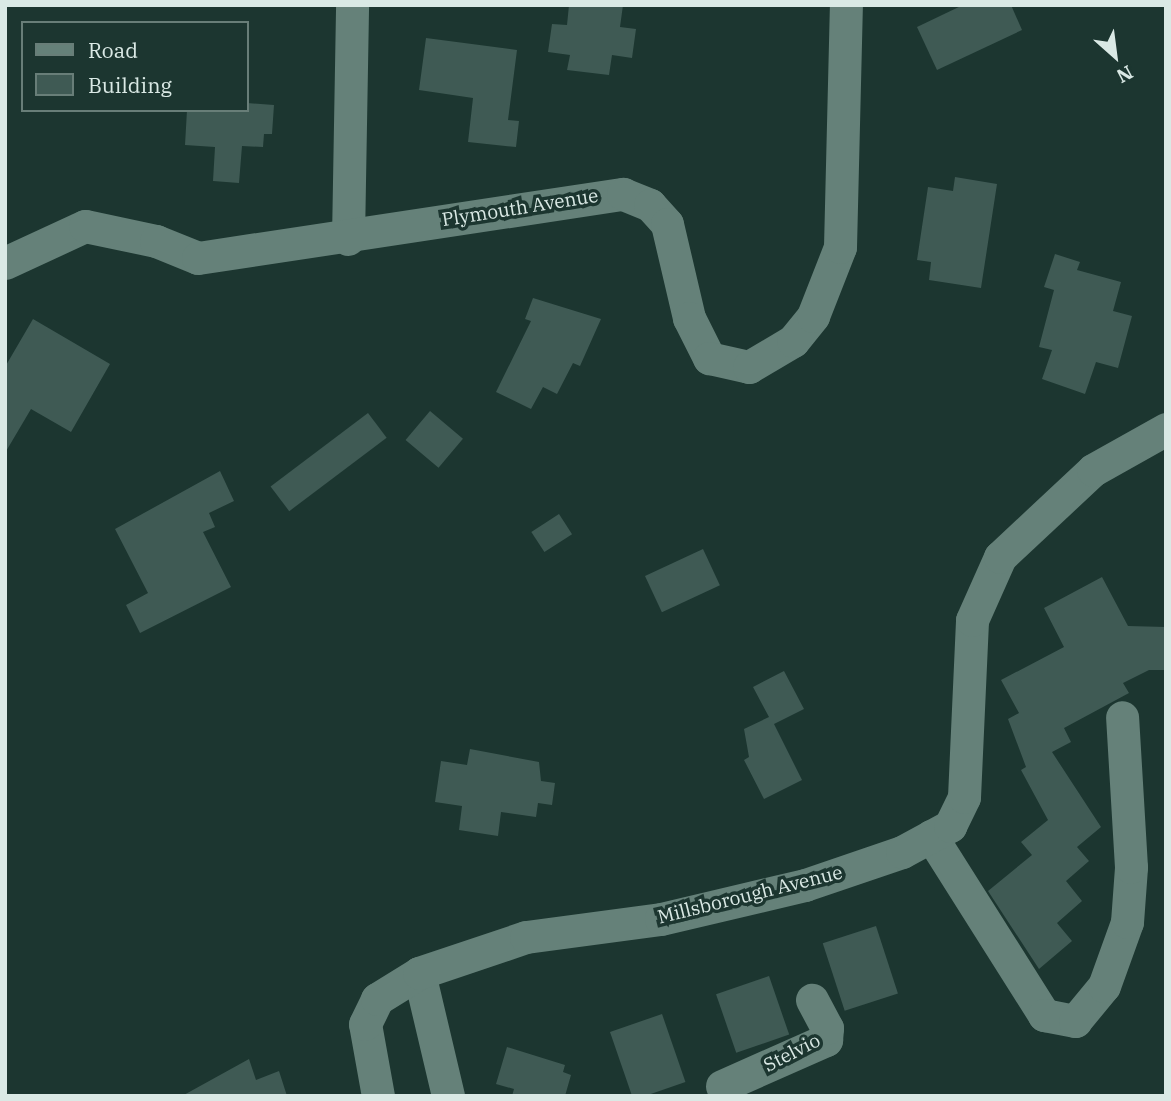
<!DOCTYPE html>
<html>
<head>
<meta charset="utf-8">
<style>
  body { margin:0 }
  #map { position:relative; width:1171px; height:1101px; overflow:hidden; background:#1c3630; font-family:"IBM Plex Serif",serif }
  div>[style] { position:absolute }
  [style*='--x'] { left:calc(var(--x)*1px); top:calc(var(--y)*1px); width:calc(var(--w)*1px); rotate:calc(var(--a)*1deg) }
  .building>* { inset:0; background:#3f5a54; transform-origin:0 0 }
  .minor>* { height:33px; margin:-16.5px; padding:0 16.5px; transform-origin:16.5px; border-radius:16.5px; background:#658179 }
  span { translate:-50% -50%; white-space:nowrap; text-align:center; line-height:1.15; -webkit-text-stroke:7px #1c3630; paint-order:stroke }
  .street-label { font-size:19px; color:#dae9e5 }
  .frame { position:absolute; inset:0; border:7px solid #dae9e5; pointer-events:none }
  .legend { position:absolute; left:21px; top:21px; width:228px; height:91px; box-sizing:border-box; background:#1c3630; border:2px solid #687e78; margin:0; padding:9px 12px; list-style:none; font-size:21px; color:#dae9e5 }
  .legend li { display:flex; align-items:center; gap:14px; height:35px }
  .legend b { width:35px; border:2px solid #687e78 }
  .north { position:absolute; left:1080px; top:21px; width:70px; height:70px; -webkit-text-stroke:5px #1c3630; paint-order:stroke; rotate:152deg; font-size:19px; font-weight:700; line-height:28px; text-align:center; color:#dae9e5 }
  .north::after { content:''; display:block; margin:auto; width:24px; height:32px; background:#dae9e5; clip-path:polygon(50% 0,100% 100%,50% 72%,0 100%) }
</style>
</head>
<body>
<div id="map">
  <div class="building">
    <div style="clip-path:polygon(569px 5px,623px 5px,620px 27px,636px 29px,632px 58px,612px 55px,609px 75px,567px 70px,570px 55px,548px 52px,552px 24px,567px 25px)"></div>
    <div style="clip-path:polygon(963px 5px,1011px 5px,1022px 30px,937px 70px,917px 27px)"></div>
    <div style="clip-path:polygon(426px 38px,517px 50px,508px 120px,519px 121px,516px 147px,468px 142px,473px 98px,419px 90px)"></div>
    <div style="clip-path:polygon(247px 103px,274px 105px,272px 134px,264px 134px,263px 147px,242px 146px,239px 183px,213px 181px,215px 147px,185px 145px,187px 110px,247px 110px)"></div>
    <div style="clip-path:polygon(955px 177px,997px 184px,981px 288px,929px 280px,931px 262px,917px 260px,928px 187px,953px 191px)"></div>
    <div style="clip-path:polygon(1055px 254px,1080px 262px,1077px 270px,1121px 282px,1113px 311px,1132px 316px,1118px 368px,1096px 362px,1085px 394px,1042px 379px,1052px 350px,1039px 347px,1054px 290px,1044px 287px)"></div>
    <div style="clip-path:polygon(533px 298px,601px 319px,580px 366px,573px 363px,557px 394px,543px 387px,531px 409px,496px 392px,531px 321px,525px 319px)"></div>
    <div style="clip-path:polygon(33px 319px,110px 364px,71px 432px,31px 409px,5px 453px,5px 367px)"></div>
    <div style="left:430px;top:411px;width:43px;height:38px;rotate:40deg"></div>
    <div style="left:368px;top:413px;width:31px;height:122px;rotate:53deg"></div>
    <div style="clip-path:polygon(220px 471px,234px 501px,209px 513px,215px 527px,203px 532px,231px 587px,140px 633px,126px 605px,148px 593px,115px 529px)"></div>
    <div style="left:559px;top:514px;width:24px;height:33px;rotate:57deg"></div>
    <div style="left:703px;top:549px;width:40px;height:64px;rotate:65deg"></div>
    <div style="clip-path:polygon(1102px 577px,1128px 626px,1166px 627px,1166px 670px,1149px 670px,1123px 683px,1129px 693px,1064px 728px,1071px 742px,1052px 752px,1101px 827px,1077px 847px,1089px 861px,1066px 881px,1082px 901px,1057px 923px,1072px 941px,1039px 969px,988px 891px,1032px 855px,1021px 842px,1048px 820px,1021px 770px,1026px 767px,1008px 719px,1019px 713px,1001px 680px,1064px 647px,1044px 608px)"></div>
    <div style="clip-path:polygon(784px 671px,804px 709px,774px 724px,802px 780px,764px 799px,744px 760px,749px 757px,744px 729px,769px 717px,753px 687px)"></div>
    <div style="clip-path:polygon(470px 749px,539px 762px,541px 781px,555px 783px,552px 805px,538px 803px,536px 817px,501px 812px,498px 836px,459px 830px,462px 806px,435px 802px,441px 761px,467px 765px)"></div>
    <div style="left:876px;top:926px;width:71px;height:56px;rotate:72deg"></div>
    <div style="left:769px;top:976px;width:62px;height:56px;rotate:71deg"></div>
    <div style="left:662px;top:1014px;width:72px;height:55px;rotate:71deg"></div>
    <div style="clip-path:polygon(507px 1047px,565px 1065px,563px 1072px,571px 1075px,565px 1096px,512px 1096px,514px 1089px,496px 1084px)"></div>
    <div style="clip-path:polygon(249px 1059px,256px 1080px,279px 1071px,287px 1096px,182px 1096px)"></div>
  </div>
  <div class="minor">
    <div style="--x:348;--y:239;--w:234;--a:-89"></div>
    <div style="--x:5;--y:263;--w:88;--a:-24.8"></div>
    <div style="--x:85;--y:226;--w:73;--a:11.9"></div>
    <div style="--x:156;--y:241;--w:45;--a:22"></div>
    <div style="--x:198;--y:258;--w:430;--a:-8.6"></div>
    <div style="--x:623;--y:194;--w:29;--a:22"></div>
    <div style="--x:650;--y:205;--w:25;--a:48"></div>
    <div style="--x:667;--y:224;--w:97;--a:76.8"></div>
    <div style="--x:689;--y:318;--w:45;--a:63.4"></div>
    <div style="--x:709;--y:358;--w:41;--a:12.7"></div>
    <div style="--x:749;--y:367;--w:51;--a:-30.6"></div>
    <div style="--x:793;--y:341;--w:32;--a:-51"></div>
    <div style="--x:813;--y:316;--w:74;--a:-68.6"></div>
    <div style="--x:840;--y:247;--w:242;--a:-88.6"></div>
    <div style="--x:931;--y:836;--w:212;--a:57.7"></div>
    <div style="--x:1044;--y:1015;--w:32;--a:11"></div>
    <div style="--x:1075;--y:1021;--w:45;--a:-50.4"></div>
    <div style="--x:1104;--y:986;--w:68;--a:-70.2"></div>
    <div style="--x:1127;--y:922;--w:55;--a:-85.8"></div>
    <div style="--x:1131;--y:867;--w:150;--a:-93.4"></div>
    <div style="--x:419;--y:973;--w:126;--a:76.7"></div>
    <div style="--x:722;--y:1086;--w:114;--a:-23.9"></div>
    <div style="--x:826;--y:1040;--w:12;--a:-85"></div>
    <div style="--x:827;--y:1028;--w:32;--a:-118"></div>
    <div style="--x:378;--y:1096;--w:73;--a:-100.2"></div>
    <div style="--x:365;--y:1024;--w:28;--a:-64"></div>
    <div style="--x:377;--y:999;--w:49;--a:-31.8"></div>
    <div style="--x:419;--y:973;--w:113;--a:-18.6"></div>
    <div style="--x:526;--y:937;--w:136;--a:-7.6"></div>
    <div style="--x:661;--y:919;--w:148;--a:-13.3"></div>
    <div style="--x:805;--y:885;--w:102;--a:-18.8"></div>
    <div style="--x:902;--y:852;--w:55;--a:-28.4"></div>
    <div style="--x:950;--y:826;--w:32;--a:-64"></div>
    <div style="--x:964;--y:797;--w:177;--a:-87.4"></div>
    <div style="--x:972;--y:620;--w:69;--a:-66"></div>
    <div style="--x:1000;--y:557;--w:127;--a:-43.1"></div>
    <div style="--x:1093;--y:470;--w:84;--a:-29.3"></div>
  </div>
  <div class="street-label">
    <span style="left:520px;top:208px;rotate:-9deg">Plymouth Avenue</span>
    <span style="left:750px;top:895px;rotate:-14deg">Millsborough Avenue</span>
    <span style="left:792px;top:1053px;rotate:-27deg">Stelvio</span>
  </div>
  <div class="frame"></div>
  <ul class="legend">
  <li><b style="height:9px;background:#658179"></b>Road</li>
  <li><b style="height:19px;background:#3f5a54"></b>Building</li>
  </ul>
  <div class="north">N</div>
</div>
</body>
</html>
